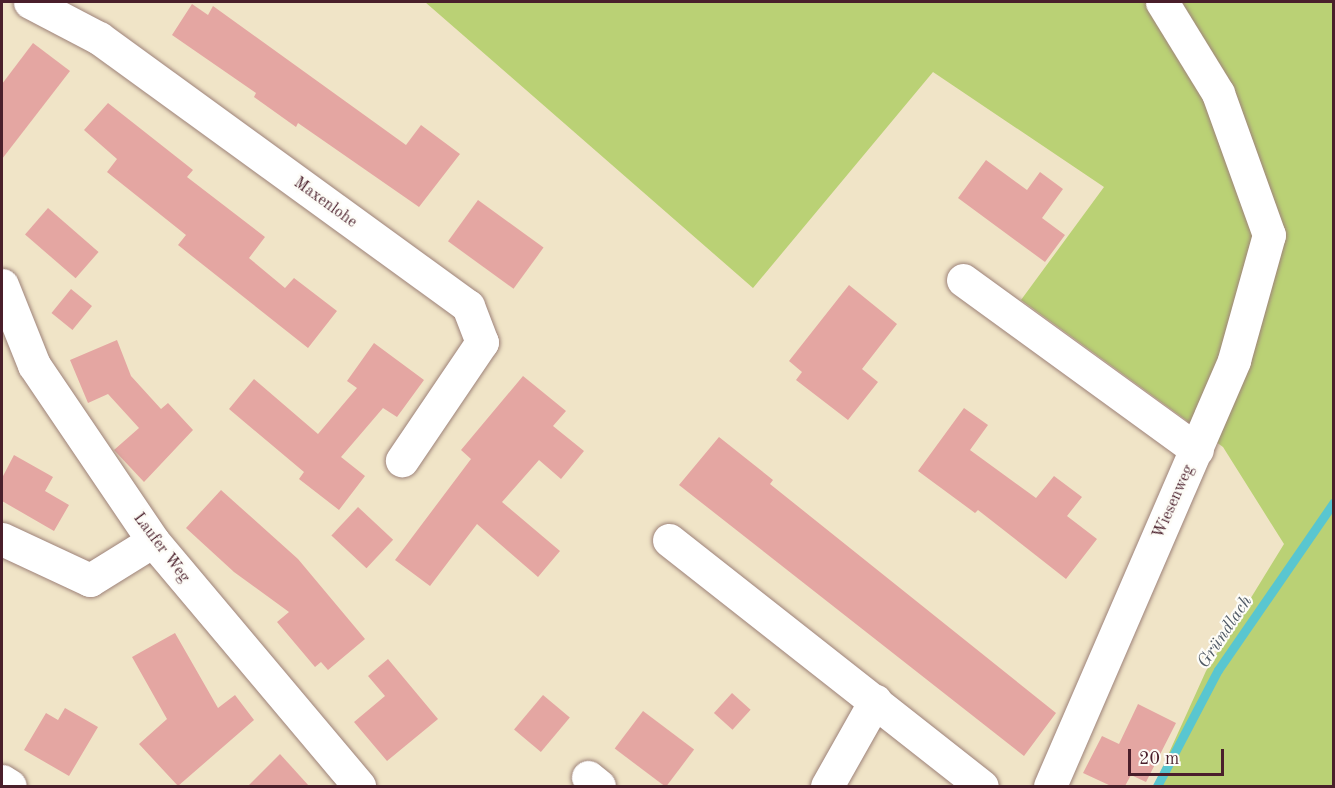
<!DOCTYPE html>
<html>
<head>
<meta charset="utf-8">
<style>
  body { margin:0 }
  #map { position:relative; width:1335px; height:788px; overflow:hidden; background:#f0e4c7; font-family:"Old Standard TT",serif }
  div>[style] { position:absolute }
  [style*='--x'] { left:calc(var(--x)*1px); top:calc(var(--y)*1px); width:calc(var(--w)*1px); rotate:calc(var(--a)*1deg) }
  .green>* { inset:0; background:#bad175 }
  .stream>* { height:9px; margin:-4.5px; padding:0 4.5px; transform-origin:4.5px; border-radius:4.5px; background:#59c6d0 }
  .building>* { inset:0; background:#e4a6a2; transform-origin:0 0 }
  .roads { filter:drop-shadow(0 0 2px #9d8279) drop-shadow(0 0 2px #9d8279) }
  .minor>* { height:33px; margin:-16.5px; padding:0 16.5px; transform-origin:16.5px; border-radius:16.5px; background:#fff }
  span { translate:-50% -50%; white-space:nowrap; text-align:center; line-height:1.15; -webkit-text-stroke:4.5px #fdfcf7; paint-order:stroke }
  .street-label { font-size:16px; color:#4a1f2b }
  .water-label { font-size:18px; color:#4f5965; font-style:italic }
  .frame { position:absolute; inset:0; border:3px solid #4a1f2b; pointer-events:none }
  .scale { position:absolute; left:1128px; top:749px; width:96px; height:27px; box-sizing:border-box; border:3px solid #4a1f2b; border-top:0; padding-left:8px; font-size:18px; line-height:21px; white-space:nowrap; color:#4a1f2b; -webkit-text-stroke:4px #fdfcf7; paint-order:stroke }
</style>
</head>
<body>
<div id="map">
  <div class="green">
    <div style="clip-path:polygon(425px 2px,1333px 2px,1333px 786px,1154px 786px,1206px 671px,1284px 544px,1223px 447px,1021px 300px,1104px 187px,933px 72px,753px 288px)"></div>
  </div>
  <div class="stream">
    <div style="--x:1157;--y:786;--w:131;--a:-62.3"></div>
    <div style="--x:1218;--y:670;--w:204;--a:-55.4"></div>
  </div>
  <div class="building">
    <div style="clip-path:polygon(192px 4px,208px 15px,213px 6px,406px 145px,421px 125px,460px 154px,419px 207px,298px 123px,296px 127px,254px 97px,256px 93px,172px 35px)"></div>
    <div style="clip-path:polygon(33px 43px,70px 71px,2px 159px,2px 84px)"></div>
    <div style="clip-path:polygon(108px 103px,193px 170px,187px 177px,265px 237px,249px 258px,285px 288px,294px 278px,337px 311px,308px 348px,178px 245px,186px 235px,107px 172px,117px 159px,84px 130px)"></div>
    <div style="clip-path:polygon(986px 160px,1027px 190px,1040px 172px,1063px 189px,1042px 218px,1065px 235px,1045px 262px,958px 198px)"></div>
    <div style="left:478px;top:200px;width:81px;height:51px;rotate:36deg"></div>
    <div style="left:48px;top:208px;width:67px;height:35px;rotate:41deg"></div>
    <div style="clip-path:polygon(849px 285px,897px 324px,862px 369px,878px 382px,848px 420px,796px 380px,802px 372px,789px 361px)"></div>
    <div style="left:71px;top:289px;width:27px;height:31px;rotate:39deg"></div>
    <div style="clip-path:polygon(117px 340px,131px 376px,161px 409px,168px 403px,193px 430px,144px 482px,114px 450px,139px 428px,108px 394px,88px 403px,70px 360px)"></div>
    <div style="clip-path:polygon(374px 343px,424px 380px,397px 417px,383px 408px,341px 457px,365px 476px,339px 510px,299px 479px,304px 472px,229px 409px,254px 379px,318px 434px,357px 388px,347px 381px)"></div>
    <div style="clip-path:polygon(523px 376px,566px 411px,553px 426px,584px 451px,561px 479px,539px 460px,502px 502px,560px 551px,538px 577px,477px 524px,430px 586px,395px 560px,471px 459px,461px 450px)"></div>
    <div style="clip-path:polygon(964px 408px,988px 425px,970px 450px,1036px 498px,1054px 476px,1082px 497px,1067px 516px,1097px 539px,1066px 579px,978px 510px,975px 513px,918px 471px)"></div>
    <div style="clip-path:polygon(719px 437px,773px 480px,770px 484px,1056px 713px,1024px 756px,679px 485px)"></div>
    <div style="clip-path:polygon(14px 455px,53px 477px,45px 491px,69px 505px,54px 531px,2px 501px,2px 478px)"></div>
    <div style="clip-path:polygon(221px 490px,298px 559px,365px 639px,328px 670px,321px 662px,315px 667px,277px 622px,289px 612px,234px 572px,186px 528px)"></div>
    <div style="left:358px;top:507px;width:48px;height:39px;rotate:43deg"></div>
    <div style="clip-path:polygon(175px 633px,218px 708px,235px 695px,254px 720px,178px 786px,139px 744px,167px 719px,132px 657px)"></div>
    <div style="clip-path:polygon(388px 659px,438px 719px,387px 761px,354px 722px,385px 696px,368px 676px)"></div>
    <div style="left:732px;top:693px;width:25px;height:27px;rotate:42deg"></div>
    <div style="left:543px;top:695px;width:35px;height:45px;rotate:40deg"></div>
    <div style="clip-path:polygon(1138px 704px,1176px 723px,1146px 782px,1131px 775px,1125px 786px,1111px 786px,1083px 773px,1102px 736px,1119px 744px)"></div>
    <div style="clip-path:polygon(65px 708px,98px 727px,69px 776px,24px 750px,46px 713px,58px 720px)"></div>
    <div style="left:643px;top:711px;width:64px;height:47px;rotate:37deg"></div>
    <div style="clip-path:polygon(280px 754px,309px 786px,248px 786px)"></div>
  </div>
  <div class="roads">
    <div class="minor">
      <div style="--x:30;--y:2;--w:78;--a:27.6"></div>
      <div style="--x:99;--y:38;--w:456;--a:36"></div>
      <div style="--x:468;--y:306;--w:39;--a:69"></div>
      <div style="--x:482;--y:342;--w:143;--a:124.1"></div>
      <div style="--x:963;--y:280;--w:289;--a:36"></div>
      <div style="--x:2;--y:285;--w:86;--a:68.2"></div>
      <div style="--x:34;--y:365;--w:212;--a:55.9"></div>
      <div style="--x:153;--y:541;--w:320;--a:49.9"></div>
      <div style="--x:2;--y:539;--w:97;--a:25"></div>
      <div style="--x:90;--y:580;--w:74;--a:-31.8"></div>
      <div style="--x:669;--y:540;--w:398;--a:38.2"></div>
      <div style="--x:588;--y:777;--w:14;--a:39"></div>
      <div style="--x:2;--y:781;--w:9;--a:32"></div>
      <div style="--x:827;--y:786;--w:98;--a:-60.5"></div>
      <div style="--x:1050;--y:786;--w:464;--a:-66.6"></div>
      <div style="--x:1234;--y:360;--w:130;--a:-74.4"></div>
      <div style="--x:1269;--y:235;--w:151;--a:-109.8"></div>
      <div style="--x:1218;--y:93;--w:107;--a:-121.6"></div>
    </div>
  </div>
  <div class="street-label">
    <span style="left:325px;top:203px;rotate:36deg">Maxenlohe</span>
    <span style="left:1174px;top:502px;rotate:-66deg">Wiesenweg</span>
    <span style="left:161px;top:548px;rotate:53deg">Laufer Weg</span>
  </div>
  <div class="water-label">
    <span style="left:1225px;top:632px;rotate:-56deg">Gründlach</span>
  </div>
  <div class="frame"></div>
  <div class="scale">20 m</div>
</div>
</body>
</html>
